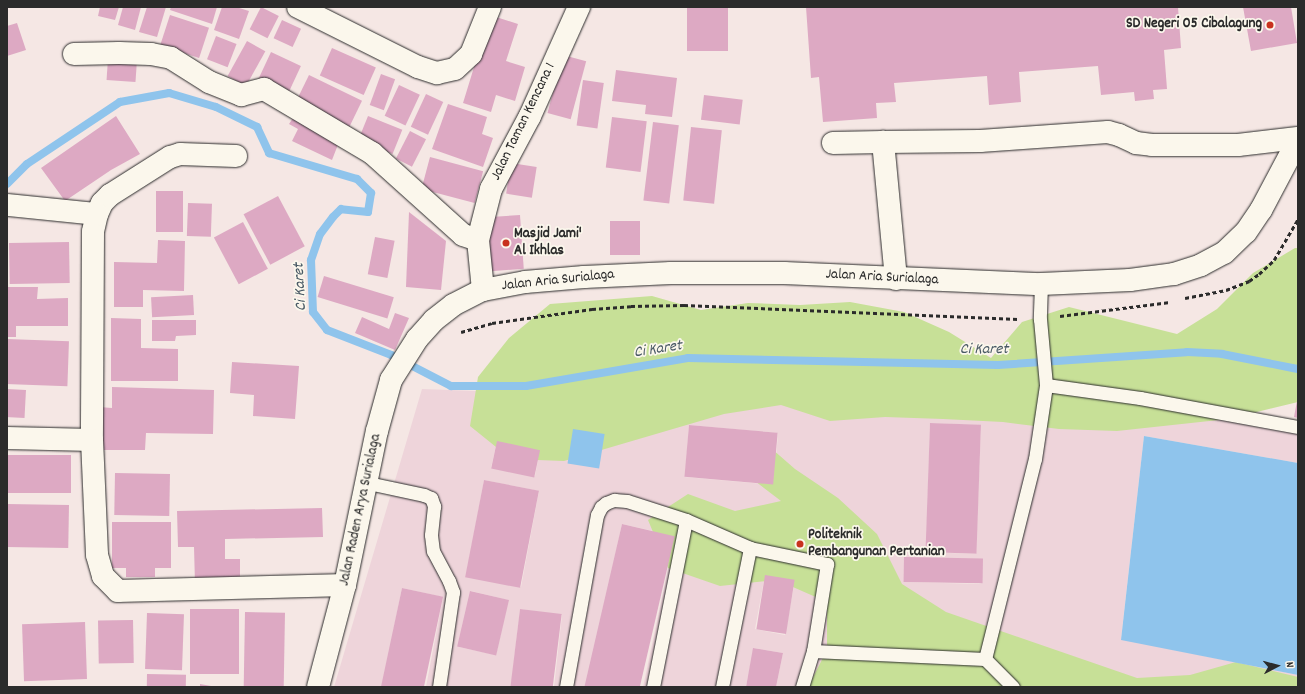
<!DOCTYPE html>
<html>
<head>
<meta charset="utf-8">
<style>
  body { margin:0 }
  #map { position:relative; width:1305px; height:694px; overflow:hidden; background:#f5e7e4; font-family:Dekko,sans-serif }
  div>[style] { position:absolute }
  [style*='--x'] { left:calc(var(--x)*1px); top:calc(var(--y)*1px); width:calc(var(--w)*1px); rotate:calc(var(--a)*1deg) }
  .built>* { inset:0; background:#eed4da }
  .green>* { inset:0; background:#c7e097 }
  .water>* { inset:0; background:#8fc4ec; transform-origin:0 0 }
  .stream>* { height:8px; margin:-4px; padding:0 4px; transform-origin:4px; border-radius:4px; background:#8fc4ec }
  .building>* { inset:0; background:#dda9c3; transform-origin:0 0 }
  .path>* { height:2.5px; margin-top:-1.25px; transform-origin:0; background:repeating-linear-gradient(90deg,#2b2b2b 0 4px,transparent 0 7px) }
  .roads { filter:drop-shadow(0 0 1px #2b2b2b) drop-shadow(0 0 1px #2b2b2b) }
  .lane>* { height:13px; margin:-6.5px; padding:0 6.5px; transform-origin:6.5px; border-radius:6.5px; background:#fbf7ec }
  .street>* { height:22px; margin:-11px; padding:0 11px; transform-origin:11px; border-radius:11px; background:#fbf7ec }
  .primary>* { height:22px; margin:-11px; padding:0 11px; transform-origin:11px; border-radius:11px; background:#fbf7ec }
  .dots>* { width:11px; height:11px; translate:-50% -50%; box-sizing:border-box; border:2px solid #fbf7ec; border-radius:50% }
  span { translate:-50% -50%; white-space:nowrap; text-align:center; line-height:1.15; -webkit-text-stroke:3.5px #fbf7ec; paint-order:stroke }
  .poi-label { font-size:15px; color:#2b2b2b; font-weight:700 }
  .right { translate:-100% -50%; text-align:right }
  .left { translate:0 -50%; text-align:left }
  .street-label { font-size:15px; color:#2b2b2b }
  .water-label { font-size:16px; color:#495965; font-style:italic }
  .frame { position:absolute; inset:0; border:8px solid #2b2b2b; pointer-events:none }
  .north { position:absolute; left:1257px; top:646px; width:40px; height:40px; -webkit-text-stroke:3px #fbf7ec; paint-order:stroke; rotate:84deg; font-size:11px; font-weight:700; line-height:16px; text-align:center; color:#2b2b2b }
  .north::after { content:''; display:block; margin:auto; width:14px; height:18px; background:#2b2b2b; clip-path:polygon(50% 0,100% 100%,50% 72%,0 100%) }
</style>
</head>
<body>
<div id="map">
  <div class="built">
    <div style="clip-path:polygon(evenodd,422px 389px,1298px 421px,1298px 463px,1144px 436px,1121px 639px,1298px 675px,1298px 687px,776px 687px,783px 653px,754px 648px,746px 686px,749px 687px,643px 687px,675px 536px,622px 524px,587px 687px,554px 687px,562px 615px,520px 609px,511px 687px,426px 687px,443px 597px,402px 588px,382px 687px,334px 687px,422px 389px,930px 423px,981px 425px,976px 554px,926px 552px,930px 423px,422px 389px,689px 425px,778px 433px,774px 485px,685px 477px,689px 425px,422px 389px,497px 441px,540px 450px,535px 476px,491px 468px,497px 441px,422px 389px,484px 480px,539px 491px,521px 587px,466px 576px,484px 480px,422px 389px,904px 558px,982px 584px,904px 582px,904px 558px,422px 389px,765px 575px,795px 580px,785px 635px,755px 629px,765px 575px,422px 389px,471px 591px,508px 600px,496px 655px,459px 647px,471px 591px)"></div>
  </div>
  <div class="green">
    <div style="clip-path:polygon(1295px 248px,1298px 248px,1298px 402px,1228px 419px,1117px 431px,1059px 429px,1003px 422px,943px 419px,885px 417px,830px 421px,781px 405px,724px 414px,564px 461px,511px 459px,470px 426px,478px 377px,509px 338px,550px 304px,652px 296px,701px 310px,748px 303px,800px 305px,850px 302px,904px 312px,949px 332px,991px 358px,1022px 322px,1069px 307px,1177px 334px,1217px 309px,1253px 273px)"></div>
    <div style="clip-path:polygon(757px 436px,795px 469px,838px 498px,877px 534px,902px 584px,946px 612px,1137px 678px,1190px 675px,1236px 662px,1298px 677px,1298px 687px,808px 687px,827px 650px,827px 602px,777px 580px,720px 586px,668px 568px,648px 520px,688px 494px,735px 511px,781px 501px,729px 461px)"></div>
  </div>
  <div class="water">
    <div style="left:573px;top:429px;width:32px;height:35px;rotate:9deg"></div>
    <div style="clip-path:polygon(1144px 436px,1298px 463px,1298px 675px,1121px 640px)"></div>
  </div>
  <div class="stream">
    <div style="--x:7;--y:184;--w:28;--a:-45"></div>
    <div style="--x:27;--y:164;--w:112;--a:-33.7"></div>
    <div style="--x:120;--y:102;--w:50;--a:-10.4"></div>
    <div style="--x:169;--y:93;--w:49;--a:16.6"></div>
    <div style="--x:216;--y:107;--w:46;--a:26"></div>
    <div style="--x:257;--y:127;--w:29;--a:65"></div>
    <div style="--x:269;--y:153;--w:92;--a:16.5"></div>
    <div style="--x:357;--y:179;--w:20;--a:45"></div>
    <div style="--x:371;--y:193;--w:19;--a:99"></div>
    <div style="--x:368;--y:212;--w:27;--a:-174"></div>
    <div style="--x:341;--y:209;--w:11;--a:135"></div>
    <div style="--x:333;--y:217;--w:21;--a:127"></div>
    <div style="--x:320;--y:234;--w:28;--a:109"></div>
    <div style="--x:311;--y:260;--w:52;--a:87.8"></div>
    <div style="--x:313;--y:312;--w:23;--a:52"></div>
    <div style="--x:327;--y:330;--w:69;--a:21.3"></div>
    <div style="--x:391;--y:355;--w:68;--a:27.3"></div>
    <div style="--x:451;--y:386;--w:75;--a:0"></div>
    <div style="--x:526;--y:386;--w:164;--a:-9.8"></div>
    <div style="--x:688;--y:358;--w:310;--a:1.3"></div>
    <div style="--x:998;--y:365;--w:189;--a:-3.9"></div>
    <div style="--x:1187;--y:352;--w:35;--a:3"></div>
    <div style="--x:1222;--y:354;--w:77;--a:11.2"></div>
  </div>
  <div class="building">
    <div style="clip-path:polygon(100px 7px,119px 7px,115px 20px,98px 16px)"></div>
    <div style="clip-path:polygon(123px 7px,141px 7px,135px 30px,118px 25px)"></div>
    <div style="clip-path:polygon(147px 7px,166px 7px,157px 37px,139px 32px)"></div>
    <div style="clip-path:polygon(171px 7px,217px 7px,212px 24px,170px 10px)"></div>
    <div style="clip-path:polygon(222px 7px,236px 7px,249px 11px,239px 39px,214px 30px)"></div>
    <div style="left:261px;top:7px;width:20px;height:25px;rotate:27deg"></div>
    <div style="left:728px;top:7px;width:44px;height:41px;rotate:90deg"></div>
    <div style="clip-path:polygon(806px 7px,1178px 7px,1181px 48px,1164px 50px,1167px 89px,1153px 90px,1154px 99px,1135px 101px,1134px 92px,1101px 95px,1098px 66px,1019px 72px,1021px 102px,989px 105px,987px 76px,894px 83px,896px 102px,876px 103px,877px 118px,823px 122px,819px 77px,811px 78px)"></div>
    <div style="clip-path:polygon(1243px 7px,1291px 7px,1297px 43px,1251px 51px)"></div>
    <div style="left:170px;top:15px;width:41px;height:32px;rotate:18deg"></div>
    <div style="clip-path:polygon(490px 15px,518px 24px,506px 61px,525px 67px,515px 101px,496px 95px,491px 112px,463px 103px)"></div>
    <div style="left:282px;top:20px;width:21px;height:20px;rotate:25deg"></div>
    <div style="clip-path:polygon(17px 23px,26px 50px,7px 56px,7px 26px)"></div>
    <div style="left:216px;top:36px;width:22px;height:25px;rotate:21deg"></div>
    <div style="left:247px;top:41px;width:21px;height:40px;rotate:29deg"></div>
    <div style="left:332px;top:48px;width:48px;height:30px;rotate:24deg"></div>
    <div style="left:271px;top:52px;width:33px;height:30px;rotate:25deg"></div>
    <div style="left:563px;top:55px;width:24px;height:60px;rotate:15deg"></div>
    <div style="left:108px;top:59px;width:29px;height:21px;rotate:4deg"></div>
    <div style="clip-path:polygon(616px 70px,677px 78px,672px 117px,645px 114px,646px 105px,612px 101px)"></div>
    <div style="left:381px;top:74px;width:15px;height:33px;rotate:20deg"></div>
    <div style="left:309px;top:75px;width:59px;height:29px;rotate:26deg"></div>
    <div style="left:583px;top:80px;width:21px;height:46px;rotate:8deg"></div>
    <div style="left:399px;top:85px;width:23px;height:34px;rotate:25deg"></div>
    <div style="left:426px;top:94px;width:19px;height:36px;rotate:25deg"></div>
    <div style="left:704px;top:95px;width:39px;height:25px;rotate:7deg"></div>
    <div style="clip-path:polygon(448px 104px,487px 117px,482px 134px,493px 138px,483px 167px,432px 149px)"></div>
    <div style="clip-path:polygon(116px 116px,140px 154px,111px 170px,65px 201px,41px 168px)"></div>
    <div style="left:368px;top:116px;width:37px;height:26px;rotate:22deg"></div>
    <div style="left:612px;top:117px;width:35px;height:51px;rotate:7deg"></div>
    <div style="clip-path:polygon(293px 118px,339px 142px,332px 160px,292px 141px,298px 129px,289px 124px)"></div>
    <div style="left:653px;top:122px;width:26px;height:79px;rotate:7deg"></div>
    <div style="left:691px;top:127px;width:31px;height:74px;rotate:6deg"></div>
    <div style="left:410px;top:131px;width:18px;height:31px;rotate:27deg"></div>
    <div style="left:430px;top:157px;width:55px;height:33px;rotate:15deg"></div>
    <div style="left:511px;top:163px;width:26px;height:31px;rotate:9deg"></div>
    <div style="left:156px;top:191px;width:27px;height:41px"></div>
    <div style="left:278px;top:196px;width:57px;height:39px;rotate:62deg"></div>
    <div style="left:188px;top:203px;width:24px;height:33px;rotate:2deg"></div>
    <div style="clip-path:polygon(409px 212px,446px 241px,441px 290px,406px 287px)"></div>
    <div style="left:520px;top:215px;width:54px;height:33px;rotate:86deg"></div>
    <div style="left:640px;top:221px;width:34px;height:30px;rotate:90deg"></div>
    <div style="left:243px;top:222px;width:53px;height:33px;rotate:62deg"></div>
    <div style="left:375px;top:237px;width:20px;height:38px;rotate:11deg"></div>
    <div style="clip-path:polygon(158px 240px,185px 241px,184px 291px,143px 290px,143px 307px,114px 307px,114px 262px,157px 263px)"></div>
    <div style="left:69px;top:242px;width:41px;height:60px;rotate:89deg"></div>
    <div style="left:324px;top:276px;width:73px;height:22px;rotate:17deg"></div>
    <div style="clip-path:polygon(7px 287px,38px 287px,37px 299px,68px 298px,68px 326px,16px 326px,16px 337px,7px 337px)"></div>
    <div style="left:193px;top:295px;width:20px;height:42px;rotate:87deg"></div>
    <div style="clip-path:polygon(395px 313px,409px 318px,395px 350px,355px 333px,362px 317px,389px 329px)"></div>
    <div style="clip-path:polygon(111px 318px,141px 319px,141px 348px,178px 349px,178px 381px,111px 381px)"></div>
    <div style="clip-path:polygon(152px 320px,196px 320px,196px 335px,176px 336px,175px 341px,152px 341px)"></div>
    <div style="left:7px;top:339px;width:62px;height:45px;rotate:2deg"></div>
    <div style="clip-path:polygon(232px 362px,299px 366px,295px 419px,253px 416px,254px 395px,230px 393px)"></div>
    <div style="clip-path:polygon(112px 387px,214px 390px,213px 434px,146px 433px,145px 450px,98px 450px,99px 407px,112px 408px)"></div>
    <div style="left:7px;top:389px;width:19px;height:28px;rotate:3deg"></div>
    <div style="clip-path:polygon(1297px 401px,1298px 401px,1298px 418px,1294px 417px)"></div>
    <div style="left:930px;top:423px;width:51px;height:129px;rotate:2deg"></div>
    <div style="left:689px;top:425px;width:89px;height:52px;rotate:5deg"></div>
    <div style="left:497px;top:441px;width:44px;height:28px;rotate:12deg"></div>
    <div style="left:7px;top:455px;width:64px;height:38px"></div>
    <div style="left:115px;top:473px;width:55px;height:42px;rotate:1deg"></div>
    <div style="left:484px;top:480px;width:56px;height:99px;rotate:11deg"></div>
    <div style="left:7px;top:504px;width:62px;height:43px;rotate:1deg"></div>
    <div style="clip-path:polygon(322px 508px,323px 537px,225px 539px,225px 559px,240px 559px,240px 583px,195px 584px,194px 547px,178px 547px,177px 511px)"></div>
    <div style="clip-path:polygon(112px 522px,171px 522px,171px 568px,155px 568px,155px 577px,126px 577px,126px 568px,112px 568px)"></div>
    <div style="left:622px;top:524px;width:54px;height:167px;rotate:13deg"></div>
    <div style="left:904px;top:557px;width:79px;height:25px;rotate:1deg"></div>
    <div style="left:765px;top:575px;width:30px;height:55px;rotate:9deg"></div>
    <div style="left:402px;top:588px;width:42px;height:101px;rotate:12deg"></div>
    <div style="left:470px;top:591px;width:40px;height:57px;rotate:13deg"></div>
    <div style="left:190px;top:609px;width:49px;height:65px"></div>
    <div style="left:520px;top:609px;width:42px;height:79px;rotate:7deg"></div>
    <div style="left:245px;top:612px;width:40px;height:75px;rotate:1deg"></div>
    <div style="left:147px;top:613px;width:37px;height:56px;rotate:2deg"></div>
    <div style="left:133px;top:620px;width:43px;height:35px;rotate:89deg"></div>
    <div style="left:85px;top:622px;width:57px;height:63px;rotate:88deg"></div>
    <div style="clip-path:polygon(753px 648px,783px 653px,776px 687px,746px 687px)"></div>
    <div style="left:147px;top:674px;width:39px;height:13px;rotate:1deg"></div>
    <div style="clip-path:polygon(200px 684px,211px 686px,211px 687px,200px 687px)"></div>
  </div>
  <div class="path">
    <div style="--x:1185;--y:298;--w:42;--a:-11"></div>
    <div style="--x:1226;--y:290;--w:25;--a:-21"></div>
    <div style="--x:1249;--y:281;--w:12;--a:-35"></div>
    <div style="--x:1259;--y:274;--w:21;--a:-43"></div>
    <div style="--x:1274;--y:260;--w:48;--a:-59.7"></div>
    <div style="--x:1060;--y:316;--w:111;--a:-7.3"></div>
    <div style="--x:461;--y:332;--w:32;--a:-16"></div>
    <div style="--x:492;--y:323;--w:101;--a:-8"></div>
    <div style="--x:592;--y:309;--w:39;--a:-4"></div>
    <div style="--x:631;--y:306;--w:53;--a:-1.1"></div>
    <div style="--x:684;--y:305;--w:335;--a:2.4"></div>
  </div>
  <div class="roads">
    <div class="lane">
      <div style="--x:1041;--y:284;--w:35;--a:92"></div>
      <div style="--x:1040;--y:319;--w:66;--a:84.8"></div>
      <div style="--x:368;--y:483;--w:57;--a:12.1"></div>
      <div style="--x:424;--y:495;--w:8;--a:23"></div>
      <div style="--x:431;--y:498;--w:9;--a:69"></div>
      <div style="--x:434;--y:506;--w:29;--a:96"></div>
      <div style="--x:431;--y:535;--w:16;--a:83"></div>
      <div style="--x:433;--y:551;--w:34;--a:62"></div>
      <div style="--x:449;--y:581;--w:12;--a:70"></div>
      <div style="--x:453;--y:592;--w:96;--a:98.4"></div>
      <div style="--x:566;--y:687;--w:175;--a:-79.8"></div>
      <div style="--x:597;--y:515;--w:9;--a:-63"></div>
      <div style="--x:601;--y:507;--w:6;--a:-39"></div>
      <div style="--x:606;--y:503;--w:9;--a:-21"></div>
      <div style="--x:614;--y:500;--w:13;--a:4"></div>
      <div style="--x:627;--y:501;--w:62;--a:17.9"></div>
      <div style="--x:686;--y:520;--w:70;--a:23.6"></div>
      <div style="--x:750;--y:548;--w:79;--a:11.7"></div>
      <div style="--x:827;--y:564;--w:88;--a:99.1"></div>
      <div style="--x:813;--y:651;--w:172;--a:2.7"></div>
      <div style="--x:653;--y:687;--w:170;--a:-78.8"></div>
      <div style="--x:722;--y:687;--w:142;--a:-78.6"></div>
      <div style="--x:802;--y:687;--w:38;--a:-73"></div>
      <div style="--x:1013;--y:687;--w:40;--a:-135"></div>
      <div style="--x:985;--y:659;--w:206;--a:-76"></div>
      <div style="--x:1035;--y:459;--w:75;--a:-81.5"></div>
      <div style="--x:1046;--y:385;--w:95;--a:7.9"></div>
      <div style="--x:1140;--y:398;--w:161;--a:10.4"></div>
    </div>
    <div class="street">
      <div style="--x:298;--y:7;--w:134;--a:26.6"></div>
      <div style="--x:418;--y:67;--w:20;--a:18"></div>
      <div style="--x:437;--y:73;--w:18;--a:-13"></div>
      <div style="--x:455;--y:69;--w:22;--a:-43"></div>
      <div style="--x:471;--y:54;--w:51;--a:-68"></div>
      <div style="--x:74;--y:54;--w:45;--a:-1.3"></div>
      <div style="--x:119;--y:53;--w:32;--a:2"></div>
      <div style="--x:151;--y:54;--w:20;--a:11"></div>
      <div style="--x:171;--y:58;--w:45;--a:32.3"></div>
      <div style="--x:209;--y:82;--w:35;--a:22"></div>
      <div style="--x:241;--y:95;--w:24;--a:-15"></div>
      <div style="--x:264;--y:89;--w:126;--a:30.7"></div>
      <div style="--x:372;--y:153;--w:122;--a:42"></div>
      <div style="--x:463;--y:235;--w:16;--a:18"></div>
      <div style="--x:833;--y:143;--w:50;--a:-1.1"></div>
      <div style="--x:236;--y:156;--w:56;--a:-178"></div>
      <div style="--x:180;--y:154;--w:10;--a:163"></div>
      <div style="--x:170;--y:157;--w:71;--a:147.7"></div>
      <div style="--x:110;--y:195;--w:11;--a:135"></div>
      <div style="--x:102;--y:203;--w:12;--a:114"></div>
      <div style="--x:97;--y:214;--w:18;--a:103"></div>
      <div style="--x:93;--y:232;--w:208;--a:90.3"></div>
      <div style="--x:92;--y:440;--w:115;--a:87.5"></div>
      <div style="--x:97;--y:555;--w:22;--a:74"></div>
      <div style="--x:103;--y:576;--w:21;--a:45"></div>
      <div style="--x:118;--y:591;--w:227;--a:-1.5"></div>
      <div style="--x:8;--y:205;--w:89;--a:5.8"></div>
      <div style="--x:896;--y:279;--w:138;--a:-95.4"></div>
      <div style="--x:883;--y:142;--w:97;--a:-0.6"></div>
      <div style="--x:980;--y:141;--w:128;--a:-4"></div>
      <div style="--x:1108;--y:132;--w:11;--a:15"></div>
      <div style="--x:1119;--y:135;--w:19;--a:25"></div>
      <div style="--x:1136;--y:143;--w:16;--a:7"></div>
      <div style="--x:1152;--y:145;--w:86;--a:0"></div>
      <div style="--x:1238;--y:145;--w:60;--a:-6.7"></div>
      <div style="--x:483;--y:290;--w:50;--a:-95.7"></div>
      <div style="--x:478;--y:240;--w:53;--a:-75.7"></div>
      <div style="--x:491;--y:189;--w:83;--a:-61.9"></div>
      <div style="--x:530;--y:116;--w:120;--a:-65.8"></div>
      <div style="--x:7;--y:438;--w:85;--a:1.3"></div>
    </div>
    <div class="primary">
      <div style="--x:318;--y:687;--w:106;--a:-75.2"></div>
      <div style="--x:345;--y:585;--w:157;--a:-78.3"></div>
      <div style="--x:377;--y:431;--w:53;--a:-74.6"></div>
      <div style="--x:391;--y:380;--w:49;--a:-57.6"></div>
      <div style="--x:417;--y:339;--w:25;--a:-48"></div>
      <div style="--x:434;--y:320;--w:24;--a:-38"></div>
      <div style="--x:453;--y:305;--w:34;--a:-27"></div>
      <div style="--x:483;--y:290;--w:43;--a:-10.8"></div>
      <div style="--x:525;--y:282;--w:59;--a:-4.8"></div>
      <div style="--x:584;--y:277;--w:87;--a:-2.6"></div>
      <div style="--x:671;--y:273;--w:113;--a:0"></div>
      <div style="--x:784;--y:273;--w:257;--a:2.5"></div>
      <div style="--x:1041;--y:284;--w:89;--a:-2.6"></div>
      <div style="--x:1130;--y:280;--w:44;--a:-7.8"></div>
      <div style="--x:1174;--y:274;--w:28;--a:-18"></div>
      <div style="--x:1201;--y:265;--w:26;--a:-28"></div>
      <div style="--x:1224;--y:253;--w:30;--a:-44"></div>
      <div style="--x:1246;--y:232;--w:27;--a:-56"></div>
      <div style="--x:1261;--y:210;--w:79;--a:-62.1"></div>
    </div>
  </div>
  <div class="dots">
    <div style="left:1270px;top:25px;background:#c8321e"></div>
    <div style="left:506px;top:243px;background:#c8321e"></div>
    <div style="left:800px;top:544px;background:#c8321e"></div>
  </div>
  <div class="poi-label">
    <span class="right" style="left:1262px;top:25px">SD Negeri 05 Cibalagung</span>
    <span class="left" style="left:514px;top:243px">Masjid Jami'<br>Al Ikhlas</span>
    <span class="left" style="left:808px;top:544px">Politeknik<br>Pembangunan Pertanian</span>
  </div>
  <div class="street-label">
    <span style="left:524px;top:122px;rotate:-64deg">Jalan Taman Kencana 1</span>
    <span style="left:882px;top:278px;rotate:3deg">Jalan Aria Surialaga</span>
    <span style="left:558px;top:281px;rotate:-6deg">Jalan Aria Surialaga</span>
    <span style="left:361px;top:510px;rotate:-78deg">Jalan Raden Arya Surialaga</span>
  </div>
  <div class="water-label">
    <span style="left:301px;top:287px;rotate:-93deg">Ci Karet</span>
    <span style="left:658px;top:350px;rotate:-9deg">Ci Karet</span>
    <span style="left:984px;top:350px">Ci Karet</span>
  </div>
  <div class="frame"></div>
  <div class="north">N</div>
</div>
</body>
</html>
